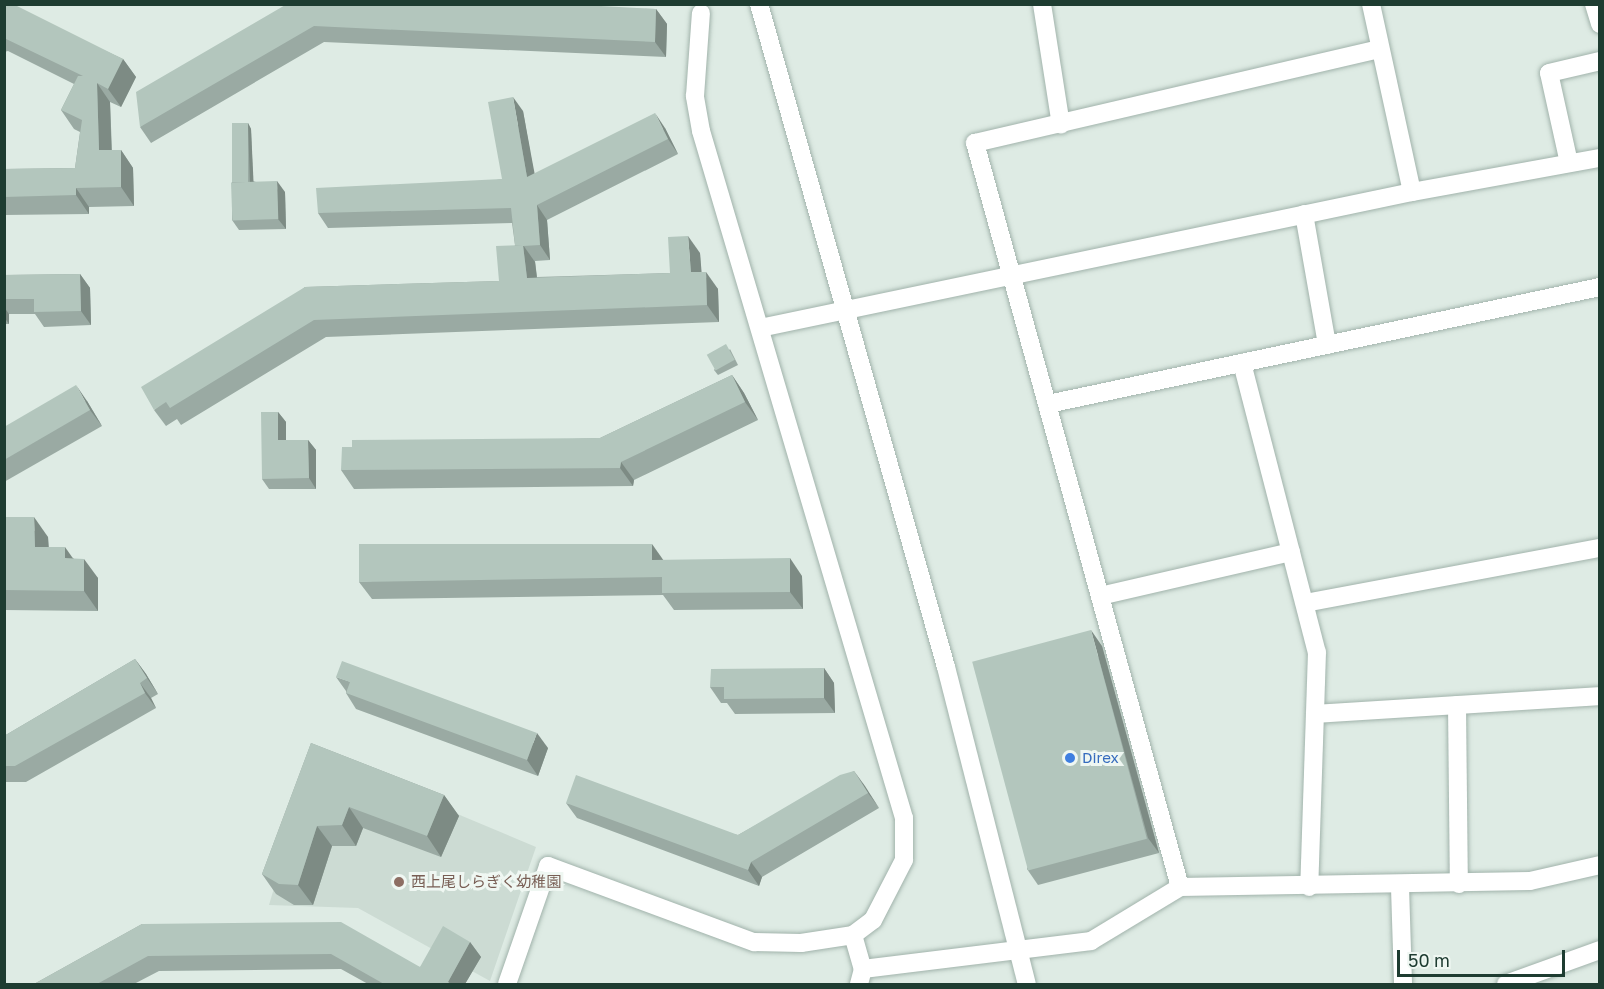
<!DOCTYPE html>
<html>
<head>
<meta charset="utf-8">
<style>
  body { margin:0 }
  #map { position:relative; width:1604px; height:989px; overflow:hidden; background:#deebe4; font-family:"Golos Text","Noto Sans JP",sans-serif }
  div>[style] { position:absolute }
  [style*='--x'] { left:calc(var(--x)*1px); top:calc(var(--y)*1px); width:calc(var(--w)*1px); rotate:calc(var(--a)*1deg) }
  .built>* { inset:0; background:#ccdbd3 }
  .roads { filter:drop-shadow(0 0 2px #a1b3ab) drop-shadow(0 0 2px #a1b3ab) }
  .street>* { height:18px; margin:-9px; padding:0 9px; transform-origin:9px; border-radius:9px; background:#fff }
  .secondary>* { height:18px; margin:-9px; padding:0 9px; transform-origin:9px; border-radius:9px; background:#fff }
  .wall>* { inset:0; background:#9aaaa3 }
  .shaded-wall>* { inset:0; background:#7d8b84 }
  .building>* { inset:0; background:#b3c6bd; transform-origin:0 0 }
  .dots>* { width:16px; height:16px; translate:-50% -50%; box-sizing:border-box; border:3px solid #eff7f2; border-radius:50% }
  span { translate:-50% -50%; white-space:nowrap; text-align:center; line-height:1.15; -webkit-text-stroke:6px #eff7f2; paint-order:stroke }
  .shop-label { font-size:15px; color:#366cbe }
  .left { translate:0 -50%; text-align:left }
  .education-label { font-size:15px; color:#785e54 }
  .frame { position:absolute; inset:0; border:6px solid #1e3c31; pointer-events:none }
  .scale { position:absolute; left:1397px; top:950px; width:168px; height:27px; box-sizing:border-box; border:3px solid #1e3c31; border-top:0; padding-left:8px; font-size:18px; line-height:21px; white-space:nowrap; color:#1e3c31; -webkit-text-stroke:4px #eff7f2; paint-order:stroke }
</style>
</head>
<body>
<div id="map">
  <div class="built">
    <div style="clip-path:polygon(314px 754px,536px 847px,490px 981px,358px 908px,269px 905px)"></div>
  </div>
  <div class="roads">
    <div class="street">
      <div style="--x:1042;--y:4;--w:122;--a:81.1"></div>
      <div style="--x:1371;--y:4;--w:192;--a:77.7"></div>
      <div style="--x:1594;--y:4;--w:21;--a:73"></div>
      <div style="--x:1569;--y:163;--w:92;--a:-102.5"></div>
      <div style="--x:1549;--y:73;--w:52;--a:-13.2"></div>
      <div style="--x:1304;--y:214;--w:133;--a:80"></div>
      <div style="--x:760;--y:328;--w:666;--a:-11.78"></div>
      <div style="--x:1412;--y:192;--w:191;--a:-10.3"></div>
      <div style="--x:1242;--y:363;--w:299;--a:75.5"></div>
      <div style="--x:1317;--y:652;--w:235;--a:91.9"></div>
      <div style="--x:1048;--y:404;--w:564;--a:-11.97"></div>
      <div style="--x:1100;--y:596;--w:196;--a:-13"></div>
      <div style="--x:1305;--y:603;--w:300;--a:-10.6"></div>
      <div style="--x:1457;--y:705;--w:179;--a:89.4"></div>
      <div style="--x:1315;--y:714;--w:286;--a:-3.6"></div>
      <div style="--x:1180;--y:887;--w:772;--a:-105.4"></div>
      <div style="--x:975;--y:143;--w:415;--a:-13.1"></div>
      <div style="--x:1400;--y:887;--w:97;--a:88.2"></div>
      <div style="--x:853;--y:935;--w:35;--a:74"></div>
      <div style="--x:863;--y:969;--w:16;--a:105"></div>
      <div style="--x:863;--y:969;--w:230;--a:-7"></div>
      <div style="--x:1091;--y:941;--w:104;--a:-31.2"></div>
      <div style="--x:1180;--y:887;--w:350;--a:-1"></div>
      <div style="--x:1530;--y:881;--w:72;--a:-12.9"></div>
    </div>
    <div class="secondary">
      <div style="--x:759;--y:4;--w:689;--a:74.25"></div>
      <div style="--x:946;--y:667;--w:327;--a:75.7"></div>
      <div style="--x:507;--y:984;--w:125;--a:-70.8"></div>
      <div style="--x:548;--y:866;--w:220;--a:20.3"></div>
      <div style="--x:754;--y:942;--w:47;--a:1.2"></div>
      <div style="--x:801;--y:943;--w:53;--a:-8.7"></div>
      <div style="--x:853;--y:935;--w:25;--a:-37"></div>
      <div style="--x:873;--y:920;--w:68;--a:-62.7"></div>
      <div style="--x:904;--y:860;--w:42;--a:-90"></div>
      <div style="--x:904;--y:818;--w:716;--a:-106.46"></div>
      <div style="--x:701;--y:131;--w:36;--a:-100"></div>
      <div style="--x:695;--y:96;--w:83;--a:-85.9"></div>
      <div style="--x:1506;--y:984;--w:100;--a:-19.9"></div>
    </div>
  </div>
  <div class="wall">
    <div style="clip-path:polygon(4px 4px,123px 59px,136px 77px,121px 107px,110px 102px,112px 150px,121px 150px,133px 168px,134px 206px,89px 207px,89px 214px,4px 215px,4px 169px,75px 168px,80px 132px,74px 129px,61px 110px,74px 84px,8px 51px,4px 52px)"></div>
    <div style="clip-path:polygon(287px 4px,656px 9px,667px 24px,666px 57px,324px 42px,151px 143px,140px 127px)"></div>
    <div style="clip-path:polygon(523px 111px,534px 174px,665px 128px,678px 154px,547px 220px,550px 260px,535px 261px,537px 277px,670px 273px,700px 253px,701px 272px,718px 289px,719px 322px,326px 337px,181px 425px,177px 419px,166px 426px,154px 410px,305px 287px,499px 281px,515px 245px,512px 223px,328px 228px,318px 213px,502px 179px)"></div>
    <div style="clip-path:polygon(248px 123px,251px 129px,253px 181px,285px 192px,286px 229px,239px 230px,232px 220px,232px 182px)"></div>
    <div style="clip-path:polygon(80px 274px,90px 288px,91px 325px,44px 327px,35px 314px,9px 314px,9px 324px,4px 324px,4px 275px)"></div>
    <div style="clip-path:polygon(730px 349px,738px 365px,718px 375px,714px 370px)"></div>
    <div style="clip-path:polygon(732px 375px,744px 393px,758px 420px,634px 480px,633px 486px,354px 489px,341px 470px,352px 447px,600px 438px)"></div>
    <div style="clip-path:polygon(87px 401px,102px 426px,4px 482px,4px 427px)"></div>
    <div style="clip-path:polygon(278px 412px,286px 422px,286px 440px,308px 440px,316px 450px,316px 489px,269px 489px,262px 479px)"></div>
    <div style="clip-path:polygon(4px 517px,48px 537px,49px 547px,73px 558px,98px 578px,98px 611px,4px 610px)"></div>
    <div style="clip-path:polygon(663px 560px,802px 576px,803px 609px,674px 610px,663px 595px,372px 599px,359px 582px)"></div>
    <div style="clip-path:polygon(1102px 646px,1159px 853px,1038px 885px,1027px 869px)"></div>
    <div style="clip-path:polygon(135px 659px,146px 674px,158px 694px,151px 698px,156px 708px,26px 782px,4px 782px,4px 736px)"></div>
    <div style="clip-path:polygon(824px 668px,834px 683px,835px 713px,735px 714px,727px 703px,721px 703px,710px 687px)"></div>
    <div style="clip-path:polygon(336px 677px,548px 748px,538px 776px,356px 709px,346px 693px,346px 691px)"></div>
    <div style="clip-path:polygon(311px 743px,444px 795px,459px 816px,441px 857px,363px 828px,356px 846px,332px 846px,313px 905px,294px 905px,276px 894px,262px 874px)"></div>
    <div style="clip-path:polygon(854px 771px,879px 808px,762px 877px,759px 886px,577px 818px,566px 803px,738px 835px)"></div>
    <div style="clip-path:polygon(142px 924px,420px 967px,470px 942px,481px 957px,465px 984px,368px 984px,341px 969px,159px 971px,134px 984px,34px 984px)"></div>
  </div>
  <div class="shaded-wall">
    <div style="clip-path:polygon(656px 9px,667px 24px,666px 57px,655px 42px)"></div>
    <div style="clip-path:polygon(123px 59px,136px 77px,121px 107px,108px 89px)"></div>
    <div style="clip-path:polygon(97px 83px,110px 102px,112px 169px,99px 150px)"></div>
    <div style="clip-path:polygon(513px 97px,523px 111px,538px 192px,527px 177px)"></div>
    <div style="clip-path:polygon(655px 113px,665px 128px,678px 154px,668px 139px)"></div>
    <div style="clip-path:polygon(248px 123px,251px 129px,254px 192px,250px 186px)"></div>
    <div style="clip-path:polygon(121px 150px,133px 168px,134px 206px,121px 187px)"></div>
    <div style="clip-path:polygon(277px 181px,285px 192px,286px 229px,278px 219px)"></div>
    <div style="clip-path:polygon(76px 188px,89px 207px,89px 214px,76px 195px)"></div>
    <div style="clip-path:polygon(537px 205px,547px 220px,550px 260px,540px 245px)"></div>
    <div style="clip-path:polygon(688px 236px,700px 253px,703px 289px,691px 272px)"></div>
    <div style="clip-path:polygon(523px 245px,535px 262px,539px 295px,527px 278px)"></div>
    <div style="clip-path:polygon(706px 272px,718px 289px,719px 322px,707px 305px)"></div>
    <div style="clip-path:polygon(80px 274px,90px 288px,91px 325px,81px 311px)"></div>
    <div style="clip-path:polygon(4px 307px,9px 314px,9px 324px,4px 317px)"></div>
    <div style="clip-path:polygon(732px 375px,744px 393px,758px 420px,745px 402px)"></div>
    <div style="clip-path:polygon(76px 385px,87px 401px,102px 426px,90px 410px)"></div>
    <div style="clip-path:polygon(278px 412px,286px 422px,286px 451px,278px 440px)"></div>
    <div style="clip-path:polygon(308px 440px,316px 450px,316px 489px,309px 478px)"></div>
    <div style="clip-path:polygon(621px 462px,634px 480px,633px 486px,620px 468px)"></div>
    <div style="clip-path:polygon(34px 517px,48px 537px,49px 567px,35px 547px)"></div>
    <div style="clip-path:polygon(652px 544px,664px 561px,652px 560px)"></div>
    <div style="clip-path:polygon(65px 547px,79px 567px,65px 558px)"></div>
    <div style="clip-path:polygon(790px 558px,802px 576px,803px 609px,790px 592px)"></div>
    <div style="clip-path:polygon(84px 559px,98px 578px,98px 611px,84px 591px)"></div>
    <div style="clip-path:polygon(1091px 630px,1102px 646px,1159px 853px,1148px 838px)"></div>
    <div style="clip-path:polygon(135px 659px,146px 674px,158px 694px,147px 678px)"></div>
    <div style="clip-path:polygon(824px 668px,834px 683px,835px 713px,824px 698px)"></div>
    <div style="clip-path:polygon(140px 683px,151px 698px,156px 708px,145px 693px)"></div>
    <div style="clip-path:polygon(537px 733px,548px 748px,538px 776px,527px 760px)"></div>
    <div style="clip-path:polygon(854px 771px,865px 786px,879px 808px,868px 793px)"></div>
    <div style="clip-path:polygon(444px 795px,459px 816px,441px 857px,427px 836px)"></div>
    <div style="clip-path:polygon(349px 807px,363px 828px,356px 846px,342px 825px)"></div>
    <div style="clip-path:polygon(317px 826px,332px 846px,313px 905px,298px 885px)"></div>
    <div style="clip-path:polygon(751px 862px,762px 877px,759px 886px,748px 870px)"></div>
    <div style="clip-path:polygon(470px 942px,481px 957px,465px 984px,449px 984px,448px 982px)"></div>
  </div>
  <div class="building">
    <div style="clip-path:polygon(4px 4px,13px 4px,123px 59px,108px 89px,97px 83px,99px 150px,121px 150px,121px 187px,76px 188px,76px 195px,4px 197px,4px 169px,75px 168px,82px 120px,61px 110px,78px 76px,83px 76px,4px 38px)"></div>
    <div style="clip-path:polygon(287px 4px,565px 4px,656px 9px,655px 42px,314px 26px,140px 127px,136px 92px)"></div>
    <div style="clip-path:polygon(513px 97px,527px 177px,655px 113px,668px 139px,537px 205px,540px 245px,523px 246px,523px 245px,515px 245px,511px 208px,318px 213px,316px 188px,502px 179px,488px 102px)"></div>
    <div style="left:232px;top:123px;width:16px;height:59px"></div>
    <div style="left:277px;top:181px;width:38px;height:46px;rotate:88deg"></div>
    <div style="clip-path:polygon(688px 236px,691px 272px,706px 272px,707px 305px,314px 320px,170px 408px,166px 402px,154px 410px,141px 387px,305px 287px,499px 281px,496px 246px,523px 245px,527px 278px,670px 273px,668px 237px)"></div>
    <div style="clip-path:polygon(80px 274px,81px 311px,34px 312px,34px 299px,4px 299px,4px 275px)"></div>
    <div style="left:726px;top:344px;width:18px;height:22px;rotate:61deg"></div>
    <div style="clip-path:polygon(732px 375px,745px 402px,621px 462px,620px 468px,341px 470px,342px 447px,352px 447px,352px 440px,600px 438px)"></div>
    <div style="clip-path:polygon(76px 385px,90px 410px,4px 460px,4px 427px)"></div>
    <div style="clip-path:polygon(261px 412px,278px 412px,278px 440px,308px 440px,309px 478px,262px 479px)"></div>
    <div style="clip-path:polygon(4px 517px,34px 517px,35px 547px,65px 547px,65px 558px,84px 559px,84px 591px,4px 590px)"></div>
    <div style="clip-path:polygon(359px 544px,652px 544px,652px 560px,790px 558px,790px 592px,662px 593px,662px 577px,359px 582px)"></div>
    <div style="left:1091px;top:630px;width:216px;height:123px;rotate:75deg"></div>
    <div style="clip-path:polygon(135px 659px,147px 678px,140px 683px,145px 693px,15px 766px,4px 766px,4px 736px)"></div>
    <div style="clip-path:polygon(342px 661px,537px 733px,527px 760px,346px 693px,350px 682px,336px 677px)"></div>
    <div style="clip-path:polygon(824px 668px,824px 698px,724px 699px,724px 687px,710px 687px,711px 669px)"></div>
    <div style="clip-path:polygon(311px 743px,444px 795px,427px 836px,349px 807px,342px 825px,317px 826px,298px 885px,279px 884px,262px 874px)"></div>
    <div style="clip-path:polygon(854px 771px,868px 793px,751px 862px,748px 870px,566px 803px,576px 775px,738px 835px,840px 775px)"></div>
    <div style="clip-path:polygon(341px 922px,420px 967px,443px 926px,470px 942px,448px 982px,451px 984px,384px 984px,331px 954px,148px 956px,97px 984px,34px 984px,142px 924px)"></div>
  </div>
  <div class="dots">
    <div style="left:1070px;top:758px;background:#3f7fe0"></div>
    <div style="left:399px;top:882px;background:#8d6e63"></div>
  </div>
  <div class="shop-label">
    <span class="left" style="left:1082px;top:758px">Direx</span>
  </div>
  <div class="education-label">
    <span class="left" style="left:411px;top:882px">西上尾しらぎく幼稚園</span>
  </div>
  <div class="frame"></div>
  <div class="scale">50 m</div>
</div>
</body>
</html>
